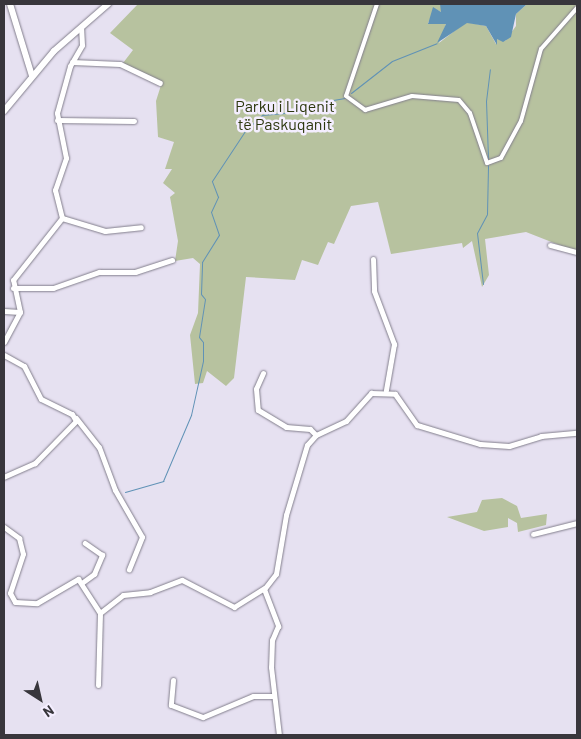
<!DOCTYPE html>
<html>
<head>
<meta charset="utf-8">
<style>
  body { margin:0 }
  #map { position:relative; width:581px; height:739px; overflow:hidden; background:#e6e1f1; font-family:Barlow,sans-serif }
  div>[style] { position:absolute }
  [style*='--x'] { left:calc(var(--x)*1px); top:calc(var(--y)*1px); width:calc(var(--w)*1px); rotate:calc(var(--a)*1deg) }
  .green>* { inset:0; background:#b7c29f }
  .water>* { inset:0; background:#6092b6 }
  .stream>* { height:1px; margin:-0.5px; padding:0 0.5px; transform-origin:0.5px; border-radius:0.5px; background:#6092b6 }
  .roads { filter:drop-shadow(0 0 1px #827e8c) drop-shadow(0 0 1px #827e8c) }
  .pedestrian>* { height:4px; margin:-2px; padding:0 2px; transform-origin:2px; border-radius:2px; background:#fff }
  .minor>* { height:5px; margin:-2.5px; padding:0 2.5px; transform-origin:2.5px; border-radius:2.5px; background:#fff }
  .tertiary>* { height:6px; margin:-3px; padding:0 3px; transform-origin:3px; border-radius:3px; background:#fff }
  span { translate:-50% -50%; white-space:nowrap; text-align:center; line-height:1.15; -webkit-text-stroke:5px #f4eeff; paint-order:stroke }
  .park-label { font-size:16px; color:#2c370d }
  .frame { position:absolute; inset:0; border:5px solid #38363c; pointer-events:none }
  .north { position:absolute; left:15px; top:674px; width:50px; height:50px; -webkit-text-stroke:4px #f4eeff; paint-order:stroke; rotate:145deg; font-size:14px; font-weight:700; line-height:20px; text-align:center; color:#38363c }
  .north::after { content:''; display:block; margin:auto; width:18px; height:22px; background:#38363c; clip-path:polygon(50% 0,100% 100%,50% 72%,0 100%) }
</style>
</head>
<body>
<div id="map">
  <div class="green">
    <div style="clip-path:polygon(138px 4px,442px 4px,441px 12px,435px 9px,428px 23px,446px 24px,439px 43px,466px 22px,486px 26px,496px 44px,497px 39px,505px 41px,516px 26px,516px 14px,527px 4px,577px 4px,577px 252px,526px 232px,485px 239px,489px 275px,482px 287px,472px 241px,463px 248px,462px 243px,391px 254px,378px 202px,351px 206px,334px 244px,328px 242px,318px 265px,302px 260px,295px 280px,246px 277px,234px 378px,226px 386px,207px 371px,203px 383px,195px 384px,190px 335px,198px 313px,200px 264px,193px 258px,175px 261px,178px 241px,170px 197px,175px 193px,163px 183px,172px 169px,165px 169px,174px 142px,158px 137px,156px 101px,162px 82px,123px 63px,133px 50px,110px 33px)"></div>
    <div style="clip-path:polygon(502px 498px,517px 506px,521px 518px,547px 514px,546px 525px,518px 532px,517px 523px,508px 518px,508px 527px,484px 531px,447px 517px,477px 512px,482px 500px)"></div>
  </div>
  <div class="water">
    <div style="clip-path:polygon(440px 4px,527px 4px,516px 14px,511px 37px,503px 42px,497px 39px,497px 45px,486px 26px,467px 23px,437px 43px,446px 24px,428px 24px,433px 7px,441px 12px)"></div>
  </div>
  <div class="stream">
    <div style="--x:351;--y:93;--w:52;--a:-38"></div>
    <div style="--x:392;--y:61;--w:48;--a:-21.8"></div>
    <div style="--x:488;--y:158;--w:57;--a:-92"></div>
    <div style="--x:486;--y:101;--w:32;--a:-83"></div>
    <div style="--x:483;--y:284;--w:51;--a:-96.7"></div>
    <div style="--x:477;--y:233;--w:21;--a:-62"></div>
    <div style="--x:487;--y:214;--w:49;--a:-88.8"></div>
    <div style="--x:125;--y:492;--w:40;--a:-16"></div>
    <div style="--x:163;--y:481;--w:72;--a:-67"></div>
    <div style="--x:191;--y:415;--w:55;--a:-77.5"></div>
    <div style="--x:203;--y:361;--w:19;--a:-90"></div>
    <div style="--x:203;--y:342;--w:6;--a:-129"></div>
    <div style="--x:199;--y:337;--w:38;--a:-81"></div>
    <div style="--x:205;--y:299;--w:6;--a:-129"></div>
    <div style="--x:201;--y:294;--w:32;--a:-88"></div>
    <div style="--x:202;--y:262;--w:32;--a:-58"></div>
    <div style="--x:219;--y:235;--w:24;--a:-109"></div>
    <div style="--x:211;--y:212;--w:17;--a:-65"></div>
    <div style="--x:218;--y:197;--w:17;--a:-111"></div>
    <div style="--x:212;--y:181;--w:60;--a:-56.6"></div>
    <div style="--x:245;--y:131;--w:23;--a:-43"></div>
    <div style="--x:262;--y:115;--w:37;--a:-5"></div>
    <div style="--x:299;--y:112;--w:19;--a:-28"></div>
    <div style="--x:316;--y:103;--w:29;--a:-10"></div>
  </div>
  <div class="roads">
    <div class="pedestrian">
      <div style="--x:377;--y:4;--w:97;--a:108.6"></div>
      <div style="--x:346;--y:96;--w:24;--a:36"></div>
      <div style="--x:365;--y:110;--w:49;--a:-16.6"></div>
      <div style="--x:412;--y:96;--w:47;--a:4.9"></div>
      <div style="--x:459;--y:100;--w:17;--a:50"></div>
      <div style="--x:470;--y:113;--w:53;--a:71.2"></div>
      <div style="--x:487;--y:163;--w:15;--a:-20"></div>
      <div style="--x:501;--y:158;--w:42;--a:-61.6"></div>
      <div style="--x:521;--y:121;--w:75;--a:-74.5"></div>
      <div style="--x:541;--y:49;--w:55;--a:-48.7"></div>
    </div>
    <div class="minor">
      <div style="--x:72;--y:62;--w:48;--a:2.4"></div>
      <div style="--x:120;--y:64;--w:44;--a:25.4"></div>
      <div style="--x:57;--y:120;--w:77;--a:0.7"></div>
      <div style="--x:62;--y:218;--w:45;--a:16.8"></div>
      <div style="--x:105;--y:231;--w:36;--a:-6"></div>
      <div style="--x:550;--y:245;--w:28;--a:15"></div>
      <div style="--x:373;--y:259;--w:32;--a:88"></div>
      <div style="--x:374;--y:291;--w:57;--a:69.3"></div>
      <div style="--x:394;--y:344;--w:47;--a:99.9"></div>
      <div style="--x:13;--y:288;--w:40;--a:0"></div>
      <div style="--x:53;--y:288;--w:49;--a:-19.2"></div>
      <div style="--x:99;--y:272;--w:36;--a:0"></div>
      <div style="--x:135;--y:272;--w:39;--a:-18"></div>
      <div style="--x:4;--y:311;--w:16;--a:4"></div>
      <div style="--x:4;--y:342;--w:34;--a:-62"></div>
      <div style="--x:20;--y:312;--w:33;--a:-102"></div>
      <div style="--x:13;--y:280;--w:79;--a:-51.7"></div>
      <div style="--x:62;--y:218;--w:29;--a:-104"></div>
      <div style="--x:55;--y:190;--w:34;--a:-71"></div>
      <div style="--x:66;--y:158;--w:46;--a:-101.3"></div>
      <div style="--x:57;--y:113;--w:49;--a:-74.5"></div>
      <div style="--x:70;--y:66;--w:24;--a:-60"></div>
      <div style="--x:82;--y:45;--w:18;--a:-93"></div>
      <div style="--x:4;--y:355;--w:23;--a:29"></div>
      <div style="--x:24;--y:366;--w:37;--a:63"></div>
      <div style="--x:41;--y:399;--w:34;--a:26"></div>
      <div style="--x:72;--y:414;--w:8;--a:60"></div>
      <div style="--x:76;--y:421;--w:59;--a:134.3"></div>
      <div style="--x:35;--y:463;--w:34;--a:156"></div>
      <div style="--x:263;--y:373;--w:17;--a:114"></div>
      <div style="--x:256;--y:389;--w:21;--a:85"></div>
      <div style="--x:258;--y:410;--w:33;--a:31"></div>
      <div style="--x:286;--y:427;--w:24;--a:5"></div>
      <div style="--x:310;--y:429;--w:8;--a:45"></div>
      <div style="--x:76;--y:418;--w:37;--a:52"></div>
      <div style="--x:99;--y:447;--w:46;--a:69.6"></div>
      <div style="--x:115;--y:490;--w:54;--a:60.1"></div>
      <div style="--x:142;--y:537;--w:35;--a:112"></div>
      <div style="--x:4;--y:527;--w:19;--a:36"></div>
      <div style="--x:19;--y:538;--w:16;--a:76"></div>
      <div style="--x:23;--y:554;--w:41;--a:108.4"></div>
      <div style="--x:10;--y:593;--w:10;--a:61"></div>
      <div style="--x:15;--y:602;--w:22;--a:3"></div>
      <div style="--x:37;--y:603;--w:48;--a:-30.3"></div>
      <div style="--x:78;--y:579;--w:40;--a:57.1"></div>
      <div style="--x:100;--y:613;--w:29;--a:-38"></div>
      <div style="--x:123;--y:595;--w:27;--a:-6"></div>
      <div style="--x:150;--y:592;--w:34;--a:-21"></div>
      <div style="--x:182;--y:580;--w:59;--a:27.4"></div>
      <div style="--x:234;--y:607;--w:36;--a:-32"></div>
      <div style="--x:265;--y:588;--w:18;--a:-52"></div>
      <div style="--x:276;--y:574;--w:60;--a:-80.4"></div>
      <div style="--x:286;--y:515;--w:73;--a:-73.3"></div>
      <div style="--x:307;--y:445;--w:13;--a:-48"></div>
      <div style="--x:316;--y:435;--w:33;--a:-25"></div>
      <div style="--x:346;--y:421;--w:38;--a:-48"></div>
      <div style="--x:371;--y:393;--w:24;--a:2"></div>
      <div style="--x:395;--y:394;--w:38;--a:55"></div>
      <div style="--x:417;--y:425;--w:66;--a:16.8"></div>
      <div style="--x:480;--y:444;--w:29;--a:4"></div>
      <div style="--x:509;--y:446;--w:34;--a:-17"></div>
      <div style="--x:541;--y:436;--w:36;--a:-5"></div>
      <div style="--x:533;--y:534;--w:45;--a:-14"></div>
      <div style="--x:83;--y:582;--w:14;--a:-36"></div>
      <div style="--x:94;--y:574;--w:21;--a:-67"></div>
      <div style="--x:102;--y:555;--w:21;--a:-145"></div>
      <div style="--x:264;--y:589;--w:40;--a:69"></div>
      <div style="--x:278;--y:626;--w:15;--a:113"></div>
      <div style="--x:272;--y:640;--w:27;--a:92"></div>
      <div style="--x:271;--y:667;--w:68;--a:83.3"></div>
      <div style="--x:173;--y:680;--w:25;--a:95"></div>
      <div style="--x:171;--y:705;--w:34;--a:21"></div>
      <div style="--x:203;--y:717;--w:54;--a:-22.8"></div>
      <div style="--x:253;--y:696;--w:20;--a:0"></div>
      <div style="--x:98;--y:685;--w:72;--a:-88.4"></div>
    </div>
    <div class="tertiary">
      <div style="--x:10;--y:4;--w:75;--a:73"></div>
      <div style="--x:4;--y:111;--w:78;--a:-50.2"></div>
      <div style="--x:54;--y:51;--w:72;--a:-41"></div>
    </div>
  </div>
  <div class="park-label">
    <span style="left:285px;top:115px">Parku i Liqenit<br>të Paskuqanit</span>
  </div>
  <div class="frame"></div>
  <div class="north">N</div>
</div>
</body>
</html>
